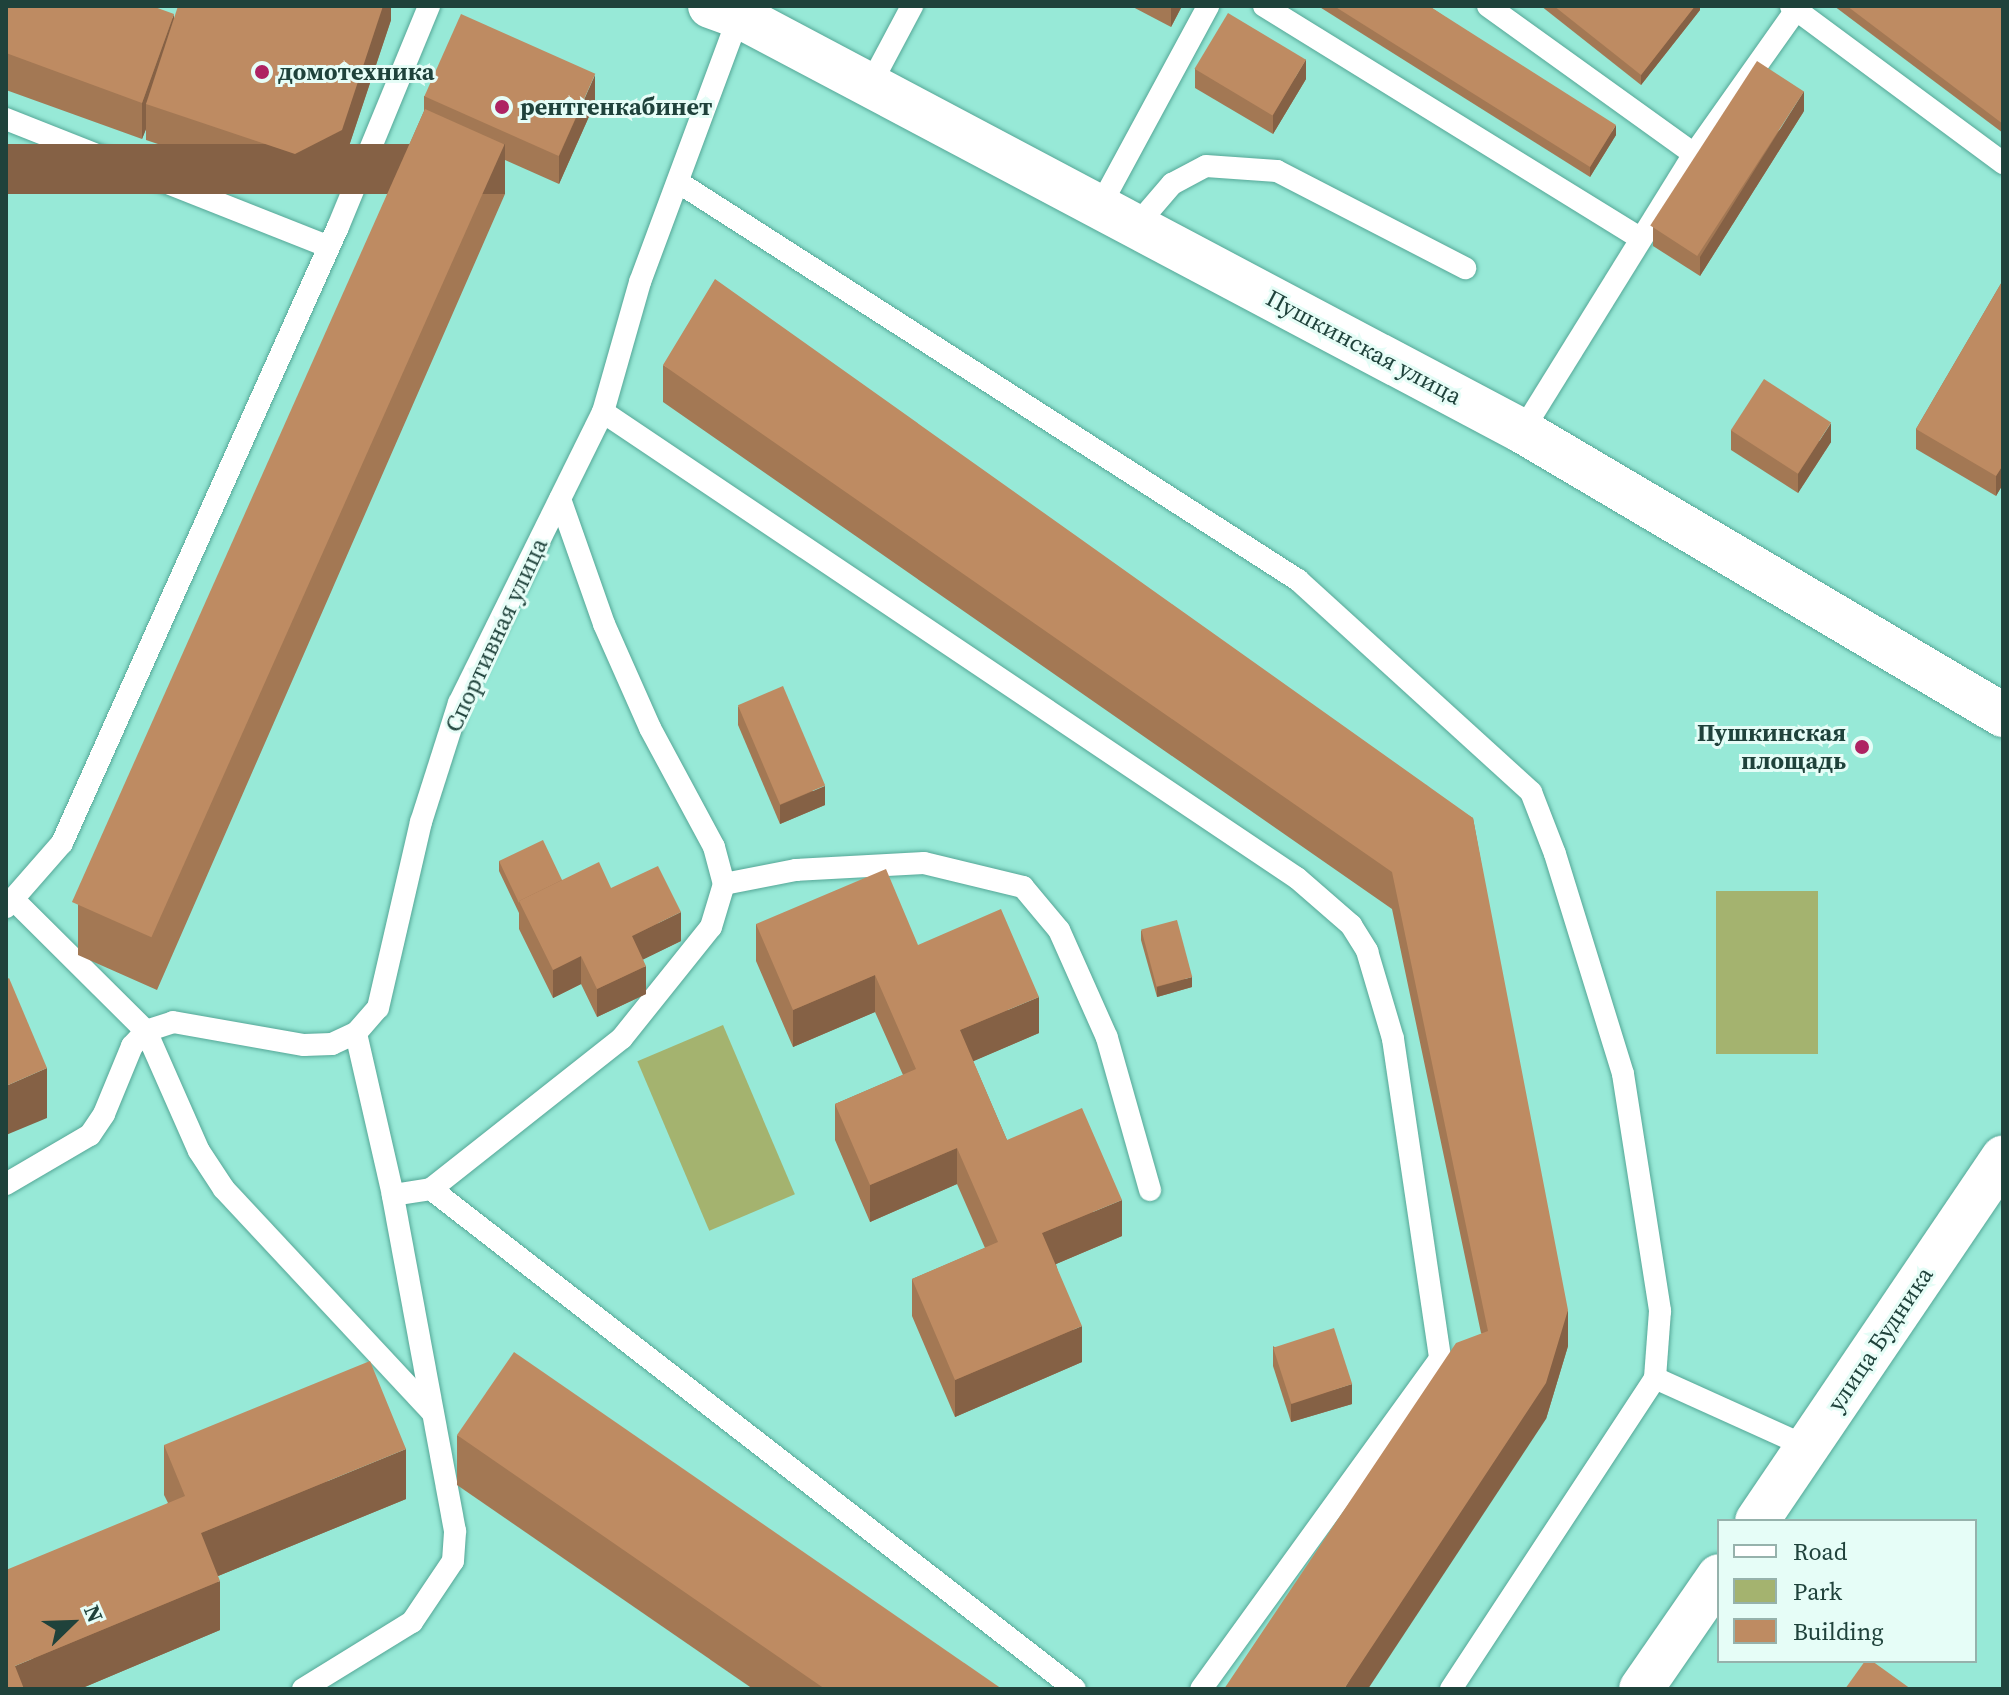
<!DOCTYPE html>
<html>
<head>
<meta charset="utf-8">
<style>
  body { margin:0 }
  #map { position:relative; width:2009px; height:1695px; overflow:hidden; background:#97e9d7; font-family:"Source Serif 4",serif }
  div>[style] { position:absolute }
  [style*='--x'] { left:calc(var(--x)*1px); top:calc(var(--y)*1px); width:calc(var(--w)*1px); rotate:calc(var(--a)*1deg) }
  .green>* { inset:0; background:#a4b36f; transform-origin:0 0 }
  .roads { filter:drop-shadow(0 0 2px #55a797) drop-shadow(0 0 2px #55a797) }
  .lane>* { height:22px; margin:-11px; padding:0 11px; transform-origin:11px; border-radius:11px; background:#fff }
  .secondary>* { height:44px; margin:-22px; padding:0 22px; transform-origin:22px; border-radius:22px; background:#fff }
  .wall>* { inset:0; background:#a37854 }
  .shaded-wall>* { inset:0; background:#856145; transform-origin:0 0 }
  .building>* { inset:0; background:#be8b62; transform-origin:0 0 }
  .dots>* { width:22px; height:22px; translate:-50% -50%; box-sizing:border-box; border:4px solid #e6fdf7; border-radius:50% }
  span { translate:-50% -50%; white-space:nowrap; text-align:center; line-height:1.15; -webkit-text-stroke:6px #e6fdf7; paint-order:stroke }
  .poi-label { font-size:24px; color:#1f423b; font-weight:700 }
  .left { translate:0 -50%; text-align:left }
  .right { translate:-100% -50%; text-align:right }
  .street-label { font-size:24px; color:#1f423b }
  .frame { position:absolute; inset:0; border:8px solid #1f423b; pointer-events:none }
  .legend { position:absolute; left:1717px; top:1519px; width:260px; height:144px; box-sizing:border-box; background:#e6fdf7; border:2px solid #96b2ac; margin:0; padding:10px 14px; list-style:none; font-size:24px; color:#1f423b }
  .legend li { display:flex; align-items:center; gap:16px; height:40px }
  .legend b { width:40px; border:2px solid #96b2ac }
  .north { position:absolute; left:32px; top:1583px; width:80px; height:80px; -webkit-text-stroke:6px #e6fdf7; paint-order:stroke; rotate:67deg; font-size:22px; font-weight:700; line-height:32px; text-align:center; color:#1f423b }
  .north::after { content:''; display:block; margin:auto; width:28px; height:36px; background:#1f423b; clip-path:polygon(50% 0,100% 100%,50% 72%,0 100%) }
</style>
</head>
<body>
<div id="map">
  <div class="green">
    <div style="left:1818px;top:891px;width:163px;height:102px;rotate:90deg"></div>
    <div style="left:723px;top:1025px;width:184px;height:93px;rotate:67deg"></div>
  </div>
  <div class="roads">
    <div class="lane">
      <div style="--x:1264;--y:6;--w:441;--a:31.7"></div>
      <div style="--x:1488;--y:6;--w:254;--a:35.7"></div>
      <div style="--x:1694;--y:154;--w:326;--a:121.8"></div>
      <div style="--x:1791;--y:6;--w:264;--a:36.5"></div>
      <div style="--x:869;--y:87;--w:92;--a:-62"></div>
      <div style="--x:6;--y:119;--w:347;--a:21.6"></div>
      <div style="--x:1694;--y:154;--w:176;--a:-54.7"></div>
      <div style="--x:678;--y:182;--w:737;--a:32.7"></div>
      <div style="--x:1298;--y:580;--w:315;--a:42.3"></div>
      <div style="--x:1531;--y:792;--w:66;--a:68.8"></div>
      <div style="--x:1555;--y:854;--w:230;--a:72.8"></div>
      <div style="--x:1623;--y:1074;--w:240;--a:81.1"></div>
      <div style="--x:1660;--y:1311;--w:67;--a:94.3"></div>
      <div style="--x:1655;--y:1378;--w:168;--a:24.3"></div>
      <div style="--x:1099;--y:208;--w:230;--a:-61.6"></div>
      <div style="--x:1135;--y:227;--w:57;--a:-49.3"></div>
      <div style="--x:1172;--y:184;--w:38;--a:-28"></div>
      <div style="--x:1206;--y:166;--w:71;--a:4"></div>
      <div style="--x:1277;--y:171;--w:212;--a:27.3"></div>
      <div style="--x:603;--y:412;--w:836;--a:33.88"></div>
      <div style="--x:1297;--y:878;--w:72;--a:41"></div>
      <div style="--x:1351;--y:925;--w:31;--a:58"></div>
      <div style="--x:1367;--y:951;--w:92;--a:73.5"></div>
      <div style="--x:1393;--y:1039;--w:323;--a:81.6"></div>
      <div style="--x:1440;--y:1359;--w:407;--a:125.9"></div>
      <div style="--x:560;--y:499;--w:133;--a:70.6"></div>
      <div style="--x:604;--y:624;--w:114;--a:66.1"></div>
      <div style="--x:650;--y:728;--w:135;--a:61.7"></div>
      <div style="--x:714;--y:847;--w:38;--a:75"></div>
      <div style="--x:724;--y:884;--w:73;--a:-11"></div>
      <div style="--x:796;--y:870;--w:128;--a:-3.1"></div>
      <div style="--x:924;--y:863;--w:102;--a:13.6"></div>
      <div style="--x:1023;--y:887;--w:56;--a:50.1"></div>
      <div style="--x:1059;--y:930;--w:118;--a:66"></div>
      <div style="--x:1107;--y:1038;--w:158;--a:74.2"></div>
      <div style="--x:15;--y:901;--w:185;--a:44.8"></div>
      <div style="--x:146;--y:1031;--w:131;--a:66.2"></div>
      <div style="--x:199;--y:1151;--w:45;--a:56.7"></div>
      <div style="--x:224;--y:1189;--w:305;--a:47"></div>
      <div style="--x:6;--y:907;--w:85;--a:-48.8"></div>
      <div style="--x:62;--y:843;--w:675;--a:-65.87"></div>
      <div style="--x:338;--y:227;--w:239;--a:-67.6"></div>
      <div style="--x:6;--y:1184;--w:97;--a:-30.3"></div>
      <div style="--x:90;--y:1135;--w:25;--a:-56"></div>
      <div style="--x:104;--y:1114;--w:74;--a:-67.6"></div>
      <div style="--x:132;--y:1046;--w:21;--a:-47"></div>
      <div style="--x:146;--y:1031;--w:28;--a:-18"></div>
      <div style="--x:173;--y:1022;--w:133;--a:10"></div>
      <div style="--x:304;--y:1045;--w:28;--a:-2"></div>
      <div style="--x:332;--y:1044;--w:26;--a:-25"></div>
      <div style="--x:356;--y:1033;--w:33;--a:-49"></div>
      <div style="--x:378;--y:1008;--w:191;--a:-77"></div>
      <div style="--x:421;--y:822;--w:125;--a:-72.3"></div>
      <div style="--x:459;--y:703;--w:325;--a:-63.7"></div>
      <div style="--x:603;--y:412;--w:135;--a:-74.1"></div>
      <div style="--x:640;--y:282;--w:289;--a:-69.6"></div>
      <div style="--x:431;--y:1189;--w:815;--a:37.83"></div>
      <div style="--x:393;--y:1195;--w:38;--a:-9"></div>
      <div style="--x:431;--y:1189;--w:243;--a:-38.3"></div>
      <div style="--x:622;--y:1038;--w:142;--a:-51.3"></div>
      <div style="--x:711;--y:927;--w:45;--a:-73.2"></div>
      <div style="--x:303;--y:1689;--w:128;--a:-31.6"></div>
      <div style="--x:412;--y:1622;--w:73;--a:-56.1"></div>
      <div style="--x:453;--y:1561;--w:30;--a:-86"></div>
      <div style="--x:455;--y:1531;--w:342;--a:-100.5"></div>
      <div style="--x:393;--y:1195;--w:166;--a:-102.9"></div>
      <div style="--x:1451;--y:1689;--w:372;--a:-56.7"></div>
    </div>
    <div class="secondary">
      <div style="--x:710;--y:6;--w:33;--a:20"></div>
      <div style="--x:741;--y:17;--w:884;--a:27.93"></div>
      <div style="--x:1522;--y:431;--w:559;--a:30.56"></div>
      <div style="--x:1757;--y:1521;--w:439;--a:-55.9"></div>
      <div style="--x:1641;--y:1689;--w:137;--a:-55.4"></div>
    </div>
  </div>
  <div class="wall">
    <div style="clip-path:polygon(6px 6px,174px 18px,391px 6px,391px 20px,342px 167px,295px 190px,146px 140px,146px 129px,142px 139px,6px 90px)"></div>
    <div style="clip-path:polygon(1131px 6px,1182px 6px,1171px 27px)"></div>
    <div style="clip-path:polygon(1318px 6px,1429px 6px,1616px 135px,1590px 177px)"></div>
    <div style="clip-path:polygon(1541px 6px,1700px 6px,1700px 10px,1641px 85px)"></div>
    <div style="clip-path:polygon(1834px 6px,2003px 6px,2003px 133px)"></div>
    <div style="clip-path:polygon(1195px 69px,1306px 79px,1273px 134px,1195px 88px)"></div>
    <div style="clip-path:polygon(424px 96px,595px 103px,559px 184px,505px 160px,505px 194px,157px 990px,78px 955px,78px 905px,424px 111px)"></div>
    <div style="clip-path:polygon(1804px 111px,1700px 276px,1653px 246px,1653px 227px)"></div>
    <div style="clip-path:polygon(2003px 280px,2003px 484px,1996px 496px,1916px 449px,1916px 429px)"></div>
    <div style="clip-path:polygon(663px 365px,1473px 818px,1568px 1346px,1546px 1419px,1481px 1333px,1392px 909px,663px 402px)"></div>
    <div style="clip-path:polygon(1731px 430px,1831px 442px,1798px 493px,1731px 450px)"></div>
    <div style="clip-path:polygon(738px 706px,825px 805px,780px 824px,738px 725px)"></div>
    <div style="clip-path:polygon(499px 861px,562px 880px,611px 888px,681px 941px,643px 959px,646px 994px,597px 1017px,581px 984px,553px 998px,519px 929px,519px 913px,499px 871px)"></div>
    <div style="clip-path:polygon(756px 924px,918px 945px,1039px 1033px,973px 1061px,1007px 1140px,1122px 1236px,1056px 1264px,1082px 1362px,955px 1417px,912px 1316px,912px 1279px,985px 1248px,957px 1184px,870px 1222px,835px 1140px,835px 1104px,903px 1075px,875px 1012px,793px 1047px,756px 961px)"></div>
    <div style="clip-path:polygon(1141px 930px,1192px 987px,1157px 997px,1141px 940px)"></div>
    <div style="clip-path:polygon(1273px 1346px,1352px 1404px,1291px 1422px,1273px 1366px)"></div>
    <div style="clip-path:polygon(457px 1435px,1002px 1689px,753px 1689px,457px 1485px)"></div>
    <div style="clip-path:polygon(164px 1445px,406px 1499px,218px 1576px,220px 1630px,80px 1689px,6px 1689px,168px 1503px,164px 1495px)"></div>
  </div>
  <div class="shaded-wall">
    <div style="clip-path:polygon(383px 6px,391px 6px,391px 20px,342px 167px,295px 190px,295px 154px)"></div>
    <div style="clip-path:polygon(1171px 6px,1182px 6px,1171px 27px)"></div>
    <div style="clip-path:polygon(1695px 6px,1700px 6px,1700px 10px,1641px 85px,1641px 75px)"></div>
    <div style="clip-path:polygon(174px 14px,174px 51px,146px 104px,146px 129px,142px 139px,142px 103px)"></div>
    <div style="clip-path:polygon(1306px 59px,1306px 79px,1273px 134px,1273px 115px)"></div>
    <div style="clip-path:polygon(595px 75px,595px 103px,559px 184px,559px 156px)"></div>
    <div style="clip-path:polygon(1804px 91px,1804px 111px,1700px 276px,1700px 257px)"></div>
    <div style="clip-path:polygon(1616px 125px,1616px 135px,1590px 177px,1590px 167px)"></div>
    <div style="left:505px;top:144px;width:50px;height:869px;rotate:90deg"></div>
    <div style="clip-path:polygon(1831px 423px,1831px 442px,1798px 493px,1798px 474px)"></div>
    <div style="clip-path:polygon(2003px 465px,2003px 484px,1996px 496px,1996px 476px)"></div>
    <div style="clip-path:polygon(825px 786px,825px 805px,780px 824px,780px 805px)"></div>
    <div style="clip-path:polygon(681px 912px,681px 941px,632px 965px,632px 936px)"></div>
    <div style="clip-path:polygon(581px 956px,581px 984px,553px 998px,553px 970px)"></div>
    <div style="clip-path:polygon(646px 966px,646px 994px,597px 1017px,597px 989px)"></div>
    <div style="clip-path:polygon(875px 975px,875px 1012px,793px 1047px,793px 1010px)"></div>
    <div style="clip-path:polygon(1192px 977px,1192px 987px,1157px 997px,1157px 987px)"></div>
    <div style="clip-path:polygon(1039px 997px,1039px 1033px,960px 1067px,960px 1030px)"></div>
    <div style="clip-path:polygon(47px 1068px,47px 1118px,6px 1135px,6px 1086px)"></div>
    <div style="clip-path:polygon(957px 1148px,957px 1184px,870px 1222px,870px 1185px)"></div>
    <div style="clip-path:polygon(1122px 1200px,1122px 1236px,1042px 1270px,1042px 1233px)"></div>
    <div style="clip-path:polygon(1568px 1310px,1568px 1346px,1546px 1419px,1368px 1689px,1344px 1689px)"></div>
    <div style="clip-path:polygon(1082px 1326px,1082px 1362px,955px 1417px,955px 1380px)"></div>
    <div style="clip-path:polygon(1352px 1384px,1352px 1404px,1291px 1422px,1291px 1403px)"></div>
    <div style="clip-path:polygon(406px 1449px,406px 1499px,201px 1583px,201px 1533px)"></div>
    <div style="clip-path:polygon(220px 1581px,220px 1630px,80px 1689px,15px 1689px,15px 1666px)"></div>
  </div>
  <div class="building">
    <div style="clip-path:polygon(6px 6px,152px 6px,174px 14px,142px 103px,6px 53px)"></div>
    <div style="clip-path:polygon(178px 6px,383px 6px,342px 130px,295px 154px,146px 104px)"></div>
    <div style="clip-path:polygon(1334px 6px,1429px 6px,1616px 125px,1590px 167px)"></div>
    <div style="clip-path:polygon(1554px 6px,1695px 6px,1641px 75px)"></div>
    <div style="clip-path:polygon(1847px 6px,2003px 6px,2003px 124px)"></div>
    <div style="left:1228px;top:13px;width:91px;height:65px;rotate:31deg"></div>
    <div style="left:461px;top:14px;width:147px;height:90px;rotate:24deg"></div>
    <div style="left:1757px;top:61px;width:56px;height:196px;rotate:33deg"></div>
    <div style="left:425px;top:109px;width:87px;height:868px;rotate:24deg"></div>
    <div style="clip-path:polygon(715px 279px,1473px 818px,1568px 1310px,1546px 1383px,1344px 1689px,1224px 1689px,1456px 1343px,1488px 1331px,1392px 872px,663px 365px)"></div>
    <div style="clip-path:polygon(2003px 280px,2003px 465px,1996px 476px,1916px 429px)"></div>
    <div style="left:1764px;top:379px;width:80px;height:61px;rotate:33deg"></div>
    <div style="left:783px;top:686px;width:108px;height:49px;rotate:67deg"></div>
    <div style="clip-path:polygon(543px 840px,562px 880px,519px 901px,519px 903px,499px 861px)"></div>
    <div style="clip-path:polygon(599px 862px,611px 888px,658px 866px,681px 912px,632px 936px,646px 966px,597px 989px,581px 956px,553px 970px,519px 901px)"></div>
    <div style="clip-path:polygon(886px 869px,918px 945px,1001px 909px,1039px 997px,960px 1030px,1007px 1140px,1082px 1108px,1122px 1200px,1042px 1233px,1082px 1326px,955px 1380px,912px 1279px,998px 1242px,957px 1148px,870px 1185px,835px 1104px,916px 1069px,875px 975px,793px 1010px,756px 924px)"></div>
    <div style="left:1177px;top:920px;width:59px;height:37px;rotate:75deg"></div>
    <div style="clip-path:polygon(9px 978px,47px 1068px,6px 1086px,6px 980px)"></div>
    <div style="left:1334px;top:1328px;width:59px;height:64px;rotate:72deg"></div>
    <div style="clip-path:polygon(514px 1352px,1002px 1689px,825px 1689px,457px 1435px)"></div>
    <div style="clip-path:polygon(370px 1361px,406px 1449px,201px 1533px,220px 1581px,15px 1666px,24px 1689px,6px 1689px,6px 1570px,185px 1496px,164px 1445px)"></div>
    <div style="clip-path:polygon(1865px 1661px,1872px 1661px,1911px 1689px,1845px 1689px)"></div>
  </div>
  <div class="dots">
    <div style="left:262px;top:72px;background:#ae2362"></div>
    <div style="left:502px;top:107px;background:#ae2362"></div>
    <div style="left:1862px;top:747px;background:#ae2362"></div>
  </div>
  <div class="poi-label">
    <span class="left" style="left:278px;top:72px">домотехника</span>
    <span class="left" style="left:520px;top:107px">рентгенкабинет</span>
    <span class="right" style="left:1846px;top:747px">Пушкинская<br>площадь</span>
  </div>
  <div class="street-label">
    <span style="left:1364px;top:347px;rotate:28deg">Пушкинская улица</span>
    <span style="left:496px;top:635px;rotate:-65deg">Спортивная улица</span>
    <span style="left:1880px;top:1339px;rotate:-56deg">улица Будника</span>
  </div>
  <div class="frame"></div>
  <ul class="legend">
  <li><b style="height:10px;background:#fff"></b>Road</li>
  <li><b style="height:22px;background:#a4b36f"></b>Park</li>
  <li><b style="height:22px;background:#be8b62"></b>Building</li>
  </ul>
  <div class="north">N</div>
</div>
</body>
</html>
